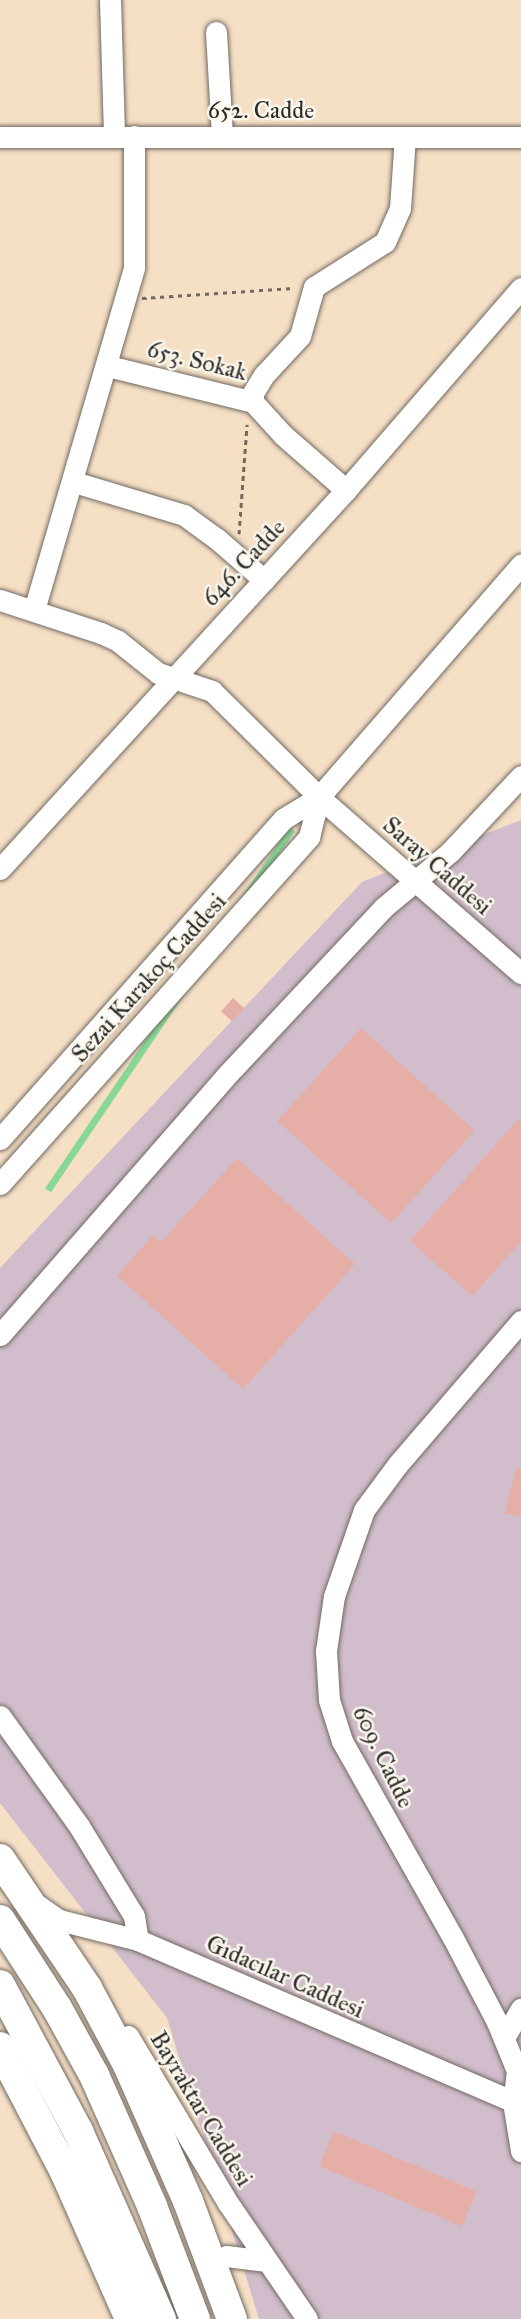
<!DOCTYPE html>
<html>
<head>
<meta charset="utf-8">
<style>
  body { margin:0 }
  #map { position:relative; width:521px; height:2319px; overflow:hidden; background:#f5dfc5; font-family:"IM FELL Great Primer",serif }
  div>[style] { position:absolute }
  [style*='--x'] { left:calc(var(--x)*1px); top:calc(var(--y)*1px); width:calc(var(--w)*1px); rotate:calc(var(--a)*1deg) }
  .industrial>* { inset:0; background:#d1bdcb }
  .green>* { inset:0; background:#87d797; transform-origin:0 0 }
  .building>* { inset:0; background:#e5afa8; transform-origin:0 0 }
  .path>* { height:3px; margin-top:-1.5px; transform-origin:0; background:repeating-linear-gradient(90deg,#726a61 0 4.5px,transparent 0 9px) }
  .roads { filter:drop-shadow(0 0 2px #726a61) drop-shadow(0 0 2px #726a61) }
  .minor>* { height:21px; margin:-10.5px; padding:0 10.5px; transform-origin:10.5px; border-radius:10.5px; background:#fff }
  .highway>* { height:30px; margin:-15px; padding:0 15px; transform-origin:15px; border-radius:15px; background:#fff }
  span { translate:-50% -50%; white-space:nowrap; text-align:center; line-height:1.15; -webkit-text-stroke:5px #fbf7ec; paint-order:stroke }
  .street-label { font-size:24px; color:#2b2b2b }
</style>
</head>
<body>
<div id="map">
  <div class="industrial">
    <div style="clip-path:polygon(521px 820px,521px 2319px,259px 2319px,167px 2018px,0 1803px,0 1268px,362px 882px)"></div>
  </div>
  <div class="green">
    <div style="left:289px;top:827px;width:7px;height:436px;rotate:34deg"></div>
  </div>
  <div class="building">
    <div style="left:233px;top:998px;width:15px;height:18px;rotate:42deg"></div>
    <div style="left:361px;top:1028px;width:153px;height:125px;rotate:42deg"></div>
    <div style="clip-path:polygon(521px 1116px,521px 1242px,472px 1296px,410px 1241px)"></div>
    <div style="clip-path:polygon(237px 1158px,355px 1264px,243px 1389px,117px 1276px,153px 1235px,161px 1242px)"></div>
    <div style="clip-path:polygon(516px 1468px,521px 1468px,521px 1517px,505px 1513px)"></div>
    <div style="left:334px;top:2131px;width:155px;height:38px;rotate:23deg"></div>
  </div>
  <div class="path">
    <div style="--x:142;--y:298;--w:152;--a:-3.8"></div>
    <div style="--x:239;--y:534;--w:110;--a:-85.8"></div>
  </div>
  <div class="roads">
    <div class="minor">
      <div style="--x:110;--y:0;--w:136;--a:88.3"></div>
      <div style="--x:216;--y:32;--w:105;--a:86.7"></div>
      <div style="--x:0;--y:137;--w:521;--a:0"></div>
      <div style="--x:108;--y:366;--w:149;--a:13.9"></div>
      <div style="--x:253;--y:402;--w:45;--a:47.7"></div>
      <div style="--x:283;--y:435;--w:84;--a:41.1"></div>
      <div style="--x:253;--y:402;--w:9;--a:-90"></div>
      <div style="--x:253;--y:393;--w:21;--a:-59"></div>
      <div style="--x:264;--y:375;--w:53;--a:-47.3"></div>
      <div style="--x:300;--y:336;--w:51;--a:-74.1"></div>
      <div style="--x:314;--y:287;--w:84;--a:-32.4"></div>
      <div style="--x:385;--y:242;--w:37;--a:-66"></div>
      <div style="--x:400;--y:208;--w:71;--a:-86"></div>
      <div style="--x:74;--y:482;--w:115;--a:16.7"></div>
      <div style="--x:184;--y:515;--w:39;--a:36"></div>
      <div style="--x:216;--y:538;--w:64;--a:41.2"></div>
      <div style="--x:0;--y:600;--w:106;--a:18.1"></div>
      <div style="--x:101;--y:633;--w:19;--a:25"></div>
      <div style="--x:118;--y:641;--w:51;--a:38.7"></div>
      <div style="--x:158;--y:673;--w:57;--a:18.4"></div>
      <div style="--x:212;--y:691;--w:151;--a:44.7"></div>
      <div style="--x:319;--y:797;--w:268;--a:41.1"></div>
      <div style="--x:34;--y:610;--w:356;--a:-73.7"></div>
      <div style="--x:134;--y:268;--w:132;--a:-90"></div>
      <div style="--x:0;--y:869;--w:513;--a:-47.61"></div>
      <div style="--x:346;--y:490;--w:267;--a:-49.1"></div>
      <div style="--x:0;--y:1139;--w:427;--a:-48.5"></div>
      <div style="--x:283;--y:819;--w:42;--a:-31.4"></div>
      <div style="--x:319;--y:797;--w:308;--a:-49"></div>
      <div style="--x:0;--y:1184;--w:465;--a:-48.3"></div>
      <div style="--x:309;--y:837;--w:41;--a:-76"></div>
      <div style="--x:521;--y:1321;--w:189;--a:130.7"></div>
      <div style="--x:398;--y:1464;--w:57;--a:126.5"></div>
      <div style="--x:364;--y:1510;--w:91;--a:109.2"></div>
      <div style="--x:334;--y:1596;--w:56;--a:98.3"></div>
      <div style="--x:326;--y:1651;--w:49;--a:86.5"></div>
      <div style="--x:329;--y:1700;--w:43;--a:72.4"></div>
      <div style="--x:342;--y:1741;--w:224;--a:60.6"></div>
      <div style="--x:452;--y:1936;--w:97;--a:62.4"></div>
      <div style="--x:497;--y:2022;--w:53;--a:67.8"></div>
      <div style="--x:517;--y:2071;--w:31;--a:97"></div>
      <div style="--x:513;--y:2102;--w:50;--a:80.7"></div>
      <div style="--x:0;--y:1335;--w:342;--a:-48.9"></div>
      <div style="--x:225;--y:1077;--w:231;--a:-46.9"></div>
      <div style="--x:383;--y:908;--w:87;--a:-39.9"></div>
      <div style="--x:450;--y:852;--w:104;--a:-46.9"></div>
      <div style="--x:0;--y:1716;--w:135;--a:54.3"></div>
      <div style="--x:79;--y:1826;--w:105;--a:58.6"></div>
      <div style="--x:134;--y:1916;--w:24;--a:81"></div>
      <div style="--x:36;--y:1904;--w:28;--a:35"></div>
      <div style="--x:59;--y:1920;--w:81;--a:14.2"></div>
      <div style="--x:138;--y:1940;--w:417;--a:23.3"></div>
      <div style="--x:128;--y:2036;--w:195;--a:59.1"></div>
      <div style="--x:228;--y:2203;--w:140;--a:55.7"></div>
      <div style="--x:504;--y:2038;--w:34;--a:-60"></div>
      <div style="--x:226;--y:2256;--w:41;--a:7"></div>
    </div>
    <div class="highway">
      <div style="--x:0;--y:1859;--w:156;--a:56"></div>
      <div style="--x:87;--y:1988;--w:87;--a:62"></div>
      <div style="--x:128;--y:2065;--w:149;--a:66.2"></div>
      <div style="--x:188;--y:2201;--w:126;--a:69.6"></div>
      <div style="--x:0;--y:1920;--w:105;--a:57.1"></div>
      <div style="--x:57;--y:2008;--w:77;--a:61.1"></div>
      <div style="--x:94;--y:2075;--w:143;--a:66.1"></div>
      <div style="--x:152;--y:2206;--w:121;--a:69.2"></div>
      <div style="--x:0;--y:1985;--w:166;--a:61.9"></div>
      <div style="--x:78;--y:2131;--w:206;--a:66.2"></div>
      <div style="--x:0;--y:2047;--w:141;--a:62.5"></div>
      <div style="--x:65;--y:2172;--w:161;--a:66.1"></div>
    </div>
  </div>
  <div class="street-label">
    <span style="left:261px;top:111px">652. Cadde</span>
    <span style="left:197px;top:361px;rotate:14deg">653. Sokak</span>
    <span style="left:244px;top:563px;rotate:-47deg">646. Cadde</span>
    <span style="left:437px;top:866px;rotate:41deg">Saray Caddesi</span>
    <span style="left:149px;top:978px;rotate:-48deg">Sezai Karakoç Caddesi</span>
    <span style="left:383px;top:1757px;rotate:64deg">609. Cadde</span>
    <span style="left:285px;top:1977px;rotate:24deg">Gıdacılar Caddesi</span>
    <span style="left:201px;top:2109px;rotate:59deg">Bayraktar Caddesi</span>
  </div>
</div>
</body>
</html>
